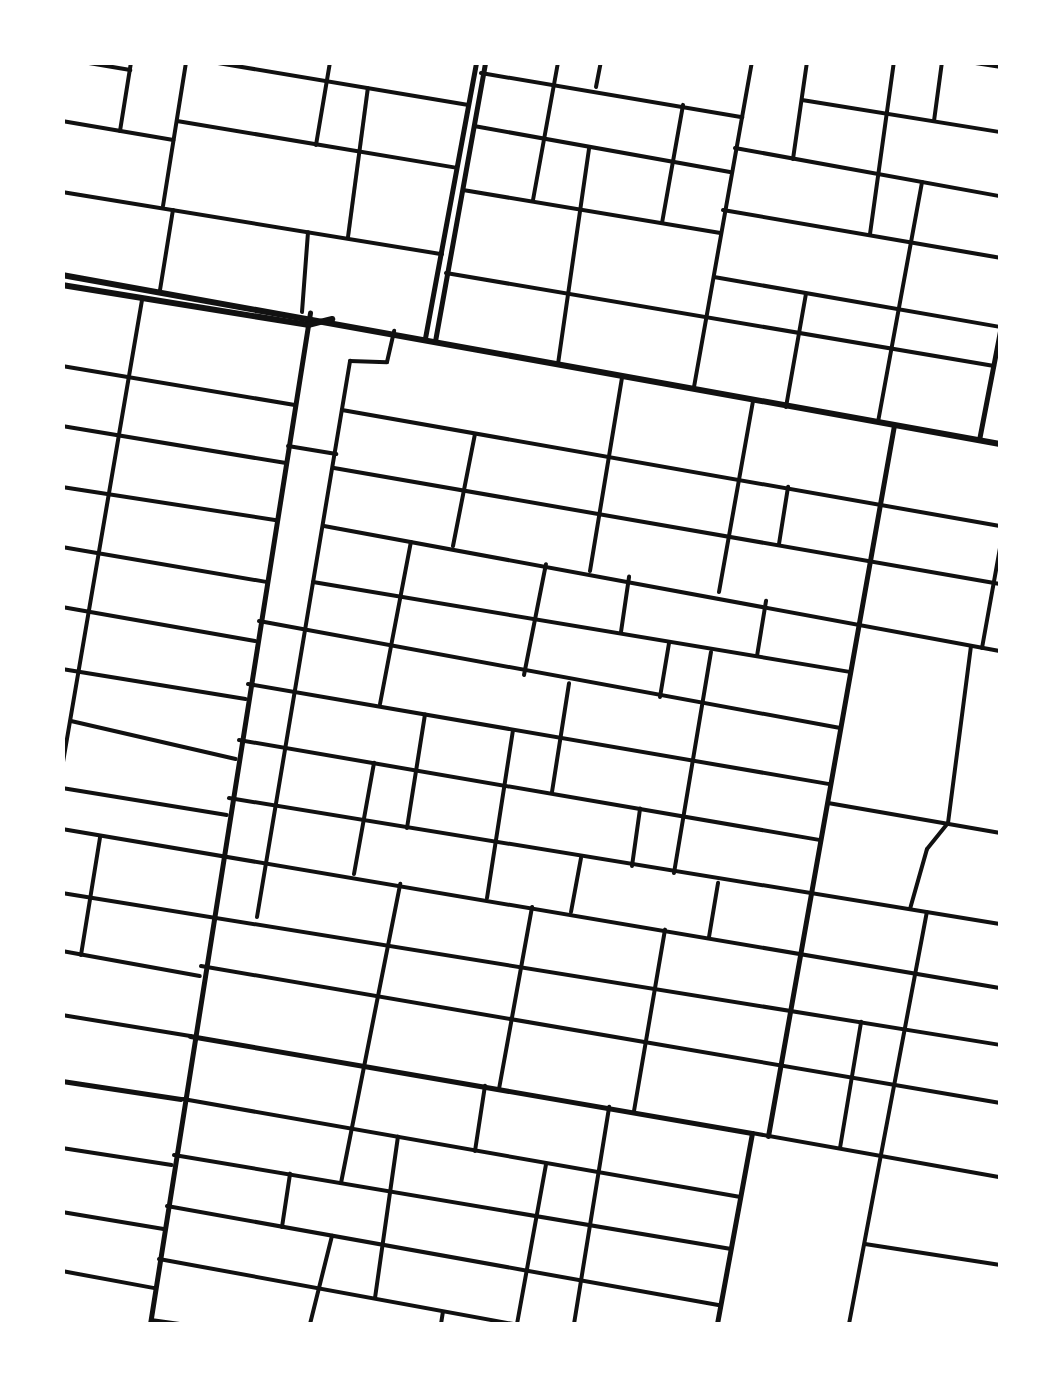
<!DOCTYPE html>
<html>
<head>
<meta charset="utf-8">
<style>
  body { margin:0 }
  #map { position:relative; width:1063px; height:1387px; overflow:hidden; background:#fff; font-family:"Asap Condensed",sans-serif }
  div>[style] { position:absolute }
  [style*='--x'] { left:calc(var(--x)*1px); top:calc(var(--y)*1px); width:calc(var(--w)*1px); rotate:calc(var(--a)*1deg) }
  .minor>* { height:4px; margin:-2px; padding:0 2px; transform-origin:2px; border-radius:2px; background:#111 }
  .tertiary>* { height:5px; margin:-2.5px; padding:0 2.5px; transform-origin:2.5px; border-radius:2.5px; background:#111 }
  .secondary>* { height:6px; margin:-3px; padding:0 3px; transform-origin:3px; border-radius:3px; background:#111 }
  span { translate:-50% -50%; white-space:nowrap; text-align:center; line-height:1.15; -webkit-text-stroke:9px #fff; paint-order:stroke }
  .frame { position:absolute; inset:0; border:65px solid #fff; pointer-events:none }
</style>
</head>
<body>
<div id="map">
  <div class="minor">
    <div style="--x:83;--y:62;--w:48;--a:9.7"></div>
    <div style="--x:212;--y:62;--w:260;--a:9.5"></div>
    <div style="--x:969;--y:62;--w:31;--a:9"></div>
    <div style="--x:481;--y:73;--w:265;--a:9.6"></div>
    <div style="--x:596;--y:87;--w:25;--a:-79"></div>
    <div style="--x:802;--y:100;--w:201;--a:9.2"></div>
    <div style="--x:62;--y:121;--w:113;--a:9.7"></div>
    <div style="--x:177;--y:121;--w:284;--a:9.5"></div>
    <div style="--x:934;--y:121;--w:60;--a:-82.3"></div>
    <div style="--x:474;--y:126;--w:260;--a:10.2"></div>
    <div style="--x:120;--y:131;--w:70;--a:-80.9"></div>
    <div style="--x:316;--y:145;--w:84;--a:-80.4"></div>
    <div style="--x:735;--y:148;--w:269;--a:10.3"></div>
    <div style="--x:793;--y:159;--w:98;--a:-81.8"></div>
    <div style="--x:463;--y:190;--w:261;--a:9.5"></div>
    <div style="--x:62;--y:192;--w:385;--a:9.3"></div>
    <div style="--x:533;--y:200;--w:140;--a:-79.7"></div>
    <div style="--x:163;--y:206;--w:146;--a:-80.9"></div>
    <div style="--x:723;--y:210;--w:281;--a:9.8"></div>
    <div style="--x:662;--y:223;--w:120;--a:-79.9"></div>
    <div style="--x:870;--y:234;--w:174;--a:-82.1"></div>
    <div style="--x:348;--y:237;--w:150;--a:-82.4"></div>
    <div style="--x:446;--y:273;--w:556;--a:9.63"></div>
    <div style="--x:714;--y:277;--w:290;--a:9.9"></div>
    <div style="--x:160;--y:290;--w:81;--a:-80.8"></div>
    <div style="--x:302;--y:312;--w:80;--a:-85.7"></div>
    <div style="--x:558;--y:364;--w:218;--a:-81.8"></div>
    <div style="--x:62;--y:366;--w:236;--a:9.5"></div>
    <div style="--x:694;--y:387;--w:330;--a:-79.9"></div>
    <div style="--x:786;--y:407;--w:115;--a:-80"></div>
    <div style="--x:342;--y:410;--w:668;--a:10"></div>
    <div style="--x:878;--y:422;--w:244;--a:-79.6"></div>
    <div style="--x:62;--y:426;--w:227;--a:9.4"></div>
    <div style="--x:288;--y:446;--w:49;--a:9.5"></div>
    <div style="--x:334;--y:468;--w:676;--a:9.88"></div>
    <div style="--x:62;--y:487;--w:217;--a:8.8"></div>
    <div style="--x:324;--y:526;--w:687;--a:10.48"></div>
    <div style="--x:779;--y:544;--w:58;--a:-81"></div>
    <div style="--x:453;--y:546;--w:114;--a:-78.9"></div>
    <div style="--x:62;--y:547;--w:207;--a:9.7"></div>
    <div style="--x:590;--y:571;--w:196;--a:-80.6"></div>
    <div style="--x:313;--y:582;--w:544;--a:9.51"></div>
    <div style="--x:719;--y:592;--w:193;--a:-79.9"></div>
    <div style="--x:62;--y:607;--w:196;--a:10"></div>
    <div style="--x:259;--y:621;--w:591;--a:10.43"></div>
    <div style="--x:621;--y:632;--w:56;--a:-81.7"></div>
    <div style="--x:982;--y:648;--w:102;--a:-79.8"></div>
    <div style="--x:757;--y:656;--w:56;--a:-80.7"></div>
    <div style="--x:62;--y:669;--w:186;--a:9.3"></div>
    <div style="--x:524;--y:675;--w:113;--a:-78.8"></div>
    <div style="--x:248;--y:684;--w:590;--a:9.77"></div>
    <div style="--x:660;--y:697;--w:55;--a:-80.5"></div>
    <div style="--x:380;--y:704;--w:165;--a:-79.2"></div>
    <div style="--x:71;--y:721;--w:169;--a:13"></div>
    <div style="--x:239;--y:740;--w:590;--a:9.77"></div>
    <div style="--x:62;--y:768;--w:475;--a:-80.3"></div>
    <div style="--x:62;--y:788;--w:167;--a:9.3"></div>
    <div style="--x:552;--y:792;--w:110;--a:-81.1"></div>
    <div style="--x:229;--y:798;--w:781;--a:9.28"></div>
    <div style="--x:828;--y:803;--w:175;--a:9.9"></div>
    <div style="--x:407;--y:828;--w:115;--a:-81"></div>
    <div style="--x:62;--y:829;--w:951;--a:9.62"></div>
    <div style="--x:632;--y:866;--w:58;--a:-82"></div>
    <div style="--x:674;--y:873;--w:224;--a:-80.5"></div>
    <div style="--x:354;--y:874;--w:113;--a:-79.8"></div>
    <div style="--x:62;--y:893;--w:950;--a:9.2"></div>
    <div style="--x:487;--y:898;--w:169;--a:-81.2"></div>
    <div style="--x:910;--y:909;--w:62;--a:-74.2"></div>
    <div style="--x:927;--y:849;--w:33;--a:-51"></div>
    <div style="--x:948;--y:823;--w:178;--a:-82.6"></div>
    <div style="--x:571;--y:912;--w:55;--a:-79.5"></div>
    <div style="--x:257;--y:917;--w:564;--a:-80.5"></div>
    <div style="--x:350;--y:361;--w:37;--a:2"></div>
    <div style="--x:387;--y:362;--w:32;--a:-77"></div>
    <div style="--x:709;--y:937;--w:55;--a:-80.5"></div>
    <div style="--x:62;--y:951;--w:140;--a:10.3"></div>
    <div style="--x:81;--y:955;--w:119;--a:-80.8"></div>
    <div style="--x:201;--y:966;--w:811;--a:9.73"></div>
    <div style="--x:62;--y:1015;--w:130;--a:9.3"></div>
    <div style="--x:499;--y:1089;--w:185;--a:-79.7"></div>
    <div style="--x:183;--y:1099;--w:566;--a:9.98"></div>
    <div style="--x:634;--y:1111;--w:184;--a:-80.3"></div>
    <div style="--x:752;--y:1133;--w:252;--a:10.1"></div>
    <div style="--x:62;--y:1148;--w:111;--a:8.8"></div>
    <div style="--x:840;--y:1148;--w:128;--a:-80.5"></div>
    <div style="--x:475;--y:1151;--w:66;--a:-81.3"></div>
    <div style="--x:174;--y:1155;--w:565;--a:9.58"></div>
    <div style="--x:341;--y:1183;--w:305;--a:-78.8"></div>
    <div style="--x:167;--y:1206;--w:560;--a:10.19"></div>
    <div style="--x:62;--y:1212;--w:103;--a:9.5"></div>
    <div style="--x:282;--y:1227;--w:54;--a:-81.4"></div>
    <div style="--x:865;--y:1244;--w:137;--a:8.8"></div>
    <div style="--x:159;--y:1259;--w:360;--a:10.4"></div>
    <div style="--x:62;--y:1271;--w:94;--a:10.5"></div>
    <div style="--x:375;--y:1298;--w:163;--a:-81.9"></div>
    <div style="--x:151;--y:1320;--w:29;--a:8"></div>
    <div style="--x:310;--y:1324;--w:91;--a:-76"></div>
    <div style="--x:441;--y:1324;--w:12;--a:-81"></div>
    <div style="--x:517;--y:1324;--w:163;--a:-79.7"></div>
    <div style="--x:574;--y:1324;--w:220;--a:-80.8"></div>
    <div style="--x:849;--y:1324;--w:419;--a:-79.3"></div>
  </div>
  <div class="tertiary">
    <div style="--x:425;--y:338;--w:281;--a:-79.5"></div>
    <div style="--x:435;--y:341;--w:283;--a:-79.8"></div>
    <div style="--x:979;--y:440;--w:111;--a:-79.1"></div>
    <div style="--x:190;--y:1036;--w:570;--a:9.79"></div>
    <div style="--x:752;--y:1133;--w:194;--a:100.4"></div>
    <div style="--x:62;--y:1081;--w:120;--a:8.6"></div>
    <div style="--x:768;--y:1136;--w:722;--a:-79.95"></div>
    <div style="--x:150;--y:1324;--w:1024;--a:-81.01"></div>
  </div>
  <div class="secondary">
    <div style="--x:62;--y:275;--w:953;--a:10.21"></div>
    <div style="--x:62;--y:285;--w:249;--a:9.2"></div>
    <div style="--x:308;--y:325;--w:25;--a:-14"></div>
  </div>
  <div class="frame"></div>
</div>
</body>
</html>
